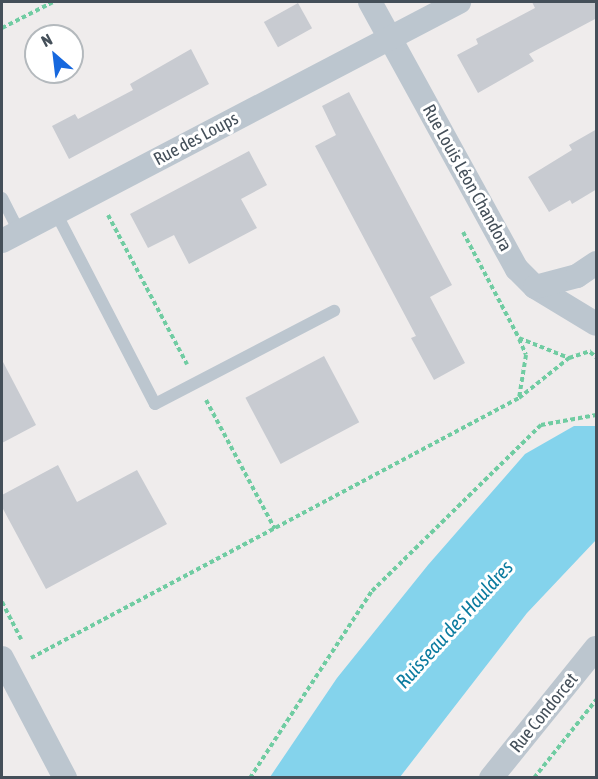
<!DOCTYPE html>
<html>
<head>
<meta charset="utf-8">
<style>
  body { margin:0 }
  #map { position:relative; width:598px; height:779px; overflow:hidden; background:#efecec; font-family:"Asap Condensed",sans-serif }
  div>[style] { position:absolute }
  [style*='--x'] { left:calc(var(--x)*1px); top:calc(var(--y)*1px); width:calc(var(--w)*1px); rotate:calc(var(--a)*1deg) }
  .water>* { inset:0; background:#84d3ec }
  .building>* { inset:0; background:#c8cbd1; transform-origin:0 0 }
  .path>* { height:4px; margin-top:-2px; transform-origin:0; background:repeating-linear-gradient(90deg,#70cca2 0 4.5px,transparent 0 7.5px) }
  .service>* { height:12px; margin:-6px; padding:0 6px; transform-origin:6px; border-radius:6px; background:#bcc6cf }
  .minor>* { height:24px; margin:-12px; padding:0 12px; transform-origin:12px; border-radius:12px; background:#bcc6cf }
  span { translate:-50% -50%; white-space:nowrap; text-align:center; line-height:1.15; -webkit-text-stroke:6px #fff; paint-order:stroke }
  .street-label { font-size:18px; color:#444f59 }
  .water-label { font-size:20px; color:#0b7b9f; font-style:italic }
  .frame { position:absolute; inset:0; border:3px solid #444f59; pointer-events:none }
  .north { position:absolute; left:24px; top:24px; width:60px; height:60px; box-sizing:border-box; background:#fff; border:2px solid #b4b9bd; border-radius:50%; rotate:332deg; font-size:16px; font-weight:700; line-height:24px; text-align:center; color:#444f59 }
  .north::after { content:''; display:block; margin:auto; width:21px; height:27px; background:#1768de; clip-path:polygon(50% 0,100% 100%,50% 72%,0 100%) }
</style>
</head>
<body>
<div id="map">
  <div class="water">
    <div style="clip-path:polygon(574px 426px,596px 426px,596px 540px,527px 613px,400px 777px,270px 777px,337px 678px,428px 565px,525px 454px)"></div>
  </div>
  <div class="building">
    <div style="clip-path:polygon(532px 2px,597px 2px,597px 18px,529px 54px,534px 61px,478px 93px,457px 55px,478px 44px,476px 39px,535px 8px)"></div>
    <div style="left:298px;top:3px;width:29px;height:39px;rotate:61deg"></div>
    <div style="clip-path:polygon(191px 49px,209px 84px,69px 159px,52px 126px,75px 114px,78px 119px,133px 90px,130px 84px)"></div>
    <div style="clip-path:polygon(349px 92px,452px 285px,430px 297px,465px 363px,434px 380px,411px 338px,416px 336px,315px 146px,336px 135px,322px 106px)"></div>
    <div style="clip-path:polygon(597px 129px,597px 189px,572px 204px,570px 200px,549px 212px,528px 177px,572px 150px,569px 145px)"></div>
    <div style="clip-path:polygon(249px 151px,267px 185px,241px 199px,257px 228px,189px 264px,174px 235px,148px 248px,130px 214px)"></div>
    <div style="left:324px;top:356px;width:75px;height:89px;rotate:62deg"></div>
    <div style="clip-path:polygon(2px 360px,36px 425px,2px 443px)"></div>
    <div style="clip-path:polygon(58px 465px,77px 502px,137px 470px,167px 524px,46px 589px,2px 507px,2px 495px)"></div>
  </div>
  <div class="path">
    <div style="--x:2;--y:28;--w:57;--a:-27"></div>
    <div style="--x:108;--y:215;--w:169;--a:62.1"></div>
    <div style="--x:463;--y:232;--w:120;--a:62.2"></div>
    <div style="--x:519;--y:338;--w:54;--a:21.8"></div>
    <div style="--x:519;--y:339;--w:17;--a:66"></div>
    <div style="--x:526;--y:355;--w:44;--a:99.2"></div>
    <div style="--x:590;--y:352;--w:8;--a:40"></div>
    <div style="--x:206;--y:400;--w:146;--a:61.9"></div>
    <div style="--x:2;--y:602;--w:42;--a:62.8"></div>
    <div style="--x:31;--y:658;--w:553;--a:-28.05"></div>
    <div style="--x:519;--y:398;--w:64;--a:-38.7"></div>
    <div style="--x:569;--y:358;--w:23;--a:-18"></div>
    <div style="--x:250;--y:778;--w:223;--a:-56.9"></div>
    <div style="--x:372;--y:591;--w:237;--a:-44.5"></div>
    <div style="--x:541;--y:425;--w:56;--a:-10.3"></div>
    <div style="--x:534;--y:778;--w:100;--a:-51.5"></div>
  </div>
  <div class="service">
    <div style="--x:2;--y:198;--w:38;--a:63"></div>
    <div style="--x:56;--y:213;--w:215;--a:62.6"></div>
    <div style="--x:155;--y:404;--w:202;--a:-27.5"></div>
  </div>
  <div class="minor">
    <div style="--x:370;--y:2;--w:305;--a:61.2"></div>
    <div style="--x:517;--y:269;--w:25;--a:45"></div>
    <div style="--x:535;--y:287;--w:71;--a:31.2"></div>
    <div style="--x:2;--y:241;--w:516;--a:-27.61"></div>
    <div style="--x:535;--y:287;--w:43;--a:-14.7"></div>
    <div style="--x:577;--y:276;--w:23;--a:-34"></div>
    <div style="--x:2;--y:658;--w:136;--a:62.3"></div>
    <div style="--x:491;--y:778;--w:167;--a:-51.1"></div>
  </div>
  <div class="street-label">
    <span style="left:196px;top:139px;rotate:-28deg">Rue des Loups</span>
    <span style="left:467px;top:178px;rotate:61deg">Rue Louis Léon Chandora</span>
    <span style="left:544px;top:713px;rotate:-51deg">Rue Condorcet</span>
  </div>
  <div class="water-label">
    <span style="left:454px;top:624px;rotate:-48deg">Ruisseau des Hauldres</span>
  </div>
  <div class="frame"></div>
  <div class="north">N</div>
</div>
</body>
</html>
